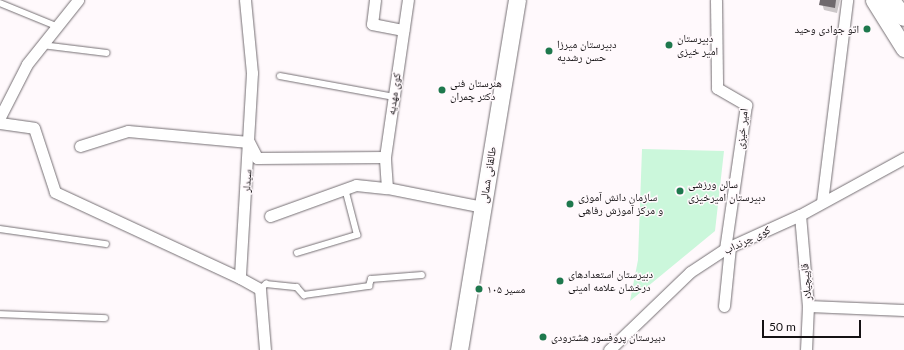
<!DOCTYPE html>
<html>
<head>
<meta charset="utf-8">
<style>
  body { margin:0 }
  #map { position:relative; width:904px; height:350px; overflow:hidden; background:#fff9fc; font-family:Lato,"Noto Naskh Arabic",sans-serif }
  div>[style] { position:absolute }
  [style*='--x'] { left:calc(var(--x)*1px); top:calc(var(--y)*1px); width:calc(var(--w)*1px); rotate:calc(var(--a)*1deg) }
  .green>* { inset:0; background:#cbf7db }
  .shadow>* { inset:0; background:#0003 }
  .building>* { inset:0; background:#6f696d }
  .roads { filter:drop-shadow(0 0 1px #756f73) drop-shadow(0 0 1px #756f73) }
  .lane>* { height:5.5px; margin:-2.75px; padding:0 2.75px; transform-origin:2.75px; border-radius:2.75px; background:#fff }
  .street>* { height:11px; margin:-5.5px; padding:0 5.5px; transform-origin:5.5px; border-radius:5.5px; background:#fff }
  .primary>* { height:17px; margin:-8.5px; padding:0 8.5px; transform-origin:8.5px; border-radius:8.5px; background:#fff }
  .dots>* { width:11px; height:11px; translate:-50% -50%; box-sizing:border-box; border:2px solid #fff9fc; border-radius:50% }
  span { translate:-50% -50%; white-space:nowrap; text-align:center; line-height:1.15; -webkit-text-stroke:3px #fff9fc; paint-order:stroke }
  .poi-label { font-size:11px; color:#151214 }
  .right { translate:-100% -50%; text-align:right }
  .left { translate:0 -50%; text-align:left }
  .street-label { font-size:11px; color:#151214 }
  .scale { position:absolute; left:762px; top:320px; width:99px; height:18px; box-sizing:border-box; border:2px solid #151214; border-top:0; padding-left:5px; font-size:12px; line-height:14px; white-space:nowrap; color:#151214; -webkit-text-stroke:3px #fff9fc; paint-order:stroke }
</style>
</head>
<body>
<div id="map">
  <div class="green">
    <div style="clip-path:polygon(642px 149px,724px 151px,715px 231px,630px 301px,638px 260px)"></div>
  </div>
  <div class="shadow">
    <div style="clip-path:polygon(821px 0,840px 0,837px 13px,824px 10px)"></div>
  </div>
  <div class="building">
    <div style="clip-path:polygon(820px 0,836px 0,835px 8px,819px 5px)"></div>
  </div>
  <div class="roads">
    <div class="lane">
      <div style="--x:0;--y:3;--w:61;--a:22.3"></div>
      <div style="--x:42;--y:45;--w:65;--a:7"></div>
      <div style="--x:280;--y:76;--w:116;--a:10.4"></div>
      <div style="--x:0;--y:229;--w:107;--a:8.1"></div>
      <div style="--x:297;--y:253;--w:63;--a:-16.7"></div>
      <div style="--x:357;--y:235;--w:48;--a:-104.6"></div>
      <div style="--x:260;--y:289;--w:8;--a:-40"></div>
      <div style="--x:266;--y:284;--w:31;--a:6"></div>
      <div style="--x:297;--y:287;--w:11;--a:49"></div>
      <div style="--x:304;--y:295;--w:66;--a:-7.9"></div>
      <div style="--x:369;--y:286;--w:7;--a:-74"></div>
      <div style="--x:371;--y:279;--w:51;--a:-4.5"></div>
      <div style="--x:0;--y:314;--w:105;--a:2.2"></div>
    </div>
    <div class="street">
      <div style="--x:245;--y:0;--w:73;--a:84.5"></div>
      <div style="--x:252;--y:73;--w:205;--a:93.4"></div>
      <div style="--x:240;--y:278;--w:23;--a:29"></div>
      <div style="--x:260;--y:289;--w:61;--a:85.3"></div>
      <div style="--x:375;--y:0;--w:24;--a:97"></div>
      <div style="--x:372;--y:24;--w:32;--a:11"></div>
      <div style="--x:716;--y:0;--w:88;--a:89.3"></div>
      <div style="--x:717;--y:88;--w:34;--a:30"></div>
      <div style="--x:746;--y:105;--w:146;--a:98.3"></div>
      <div style="--x:0;--y:117;--w:59;--a:-63"></div>
      <div style="--x:27;--y:64;--w:82;--a:-51.4"></div>
      <div style="--x:0;--y:123;--w:34;--a:8"></div>
      <div style="--x:34;--y:128;--w:67;--a:71.8"></div>
      <div style="--x:55;--y:192;--w:204;--a:24.9"></div>
      <div style="--x:80;--y:146;--w:50;--a:-17.4"></div>
      <div style="--x:128;--y:131;--w:121;--a:5.2"></div>
      <div style="--x:249;--y:142;--w:18;--a:63"></div>
      <div style="--x:257;--y:158;--w:128;--a:-0.4"></div>
      <div style="--x:387;--y:188;--w:31;--a:-94"></div>
      <div style="--x:385;--y:157;--w:159;--a:-81.7"></div>
      <div style="--x:822;--y:202;--w:204;--a:-82.9"></div>
      <div style="--x:800;--y:215;--w:91;--a:85"></div>
      <div style="--x:808;--y:306;--w:44;--a:92.6"></div>
      <div style="--x:270;--y:216;--w:91;--a:-19.8"></div>
      <div style="--x:356;--y:185;--w:31;--a:6"></div>
      <div style="--x:387;--y:188;--w:98;--a:11.2"></div>
      <div style="--x:724;--y:306;--w:59;--a:-84.2"></div>
      <div style="--x:808;--y:306;--w:96;--a:2.4"></div>
      <div style="--x:609;--y:350;--w:112;--a:-43.9"></div>
      <div style="--x:690;--y:272;--w:42;--a:-33.3"></div>
      <div style="--x:725;--y:249;--w:82;--a:-24.4"></div>
      <div style="--x:800;--y:215;--w:119;--a:-28.7"></div>
    </div>
    <div class="primary">
      <div style="--x:874;--y:0;--w:57;--a:58"></div>
      <div style="--x:891;--y:0;--w:21;--a:53"></div>
      <div style="--x:459;--y:350;--w:355;--a:-80.6"></div>
    </div>
  </div>
  <div class="dots">
    <div style="left:867px;top:29px;background:#1e784d"></div>
    <div style="left:669px;top:45px;background:#1e784d"></div>
    <div style="left:549px;top:51px;background:#1e784d"></div>
    <div style="left:442px;top:90px;background:#1e784d"></div>
    <div style="left:680px;top:191px;background:#1e784d"></div>
    <div style="left:570px;top:204px;background:#1e784d"></div>
    <div style="left:560px;top:281px;background:#1e784d"></div>
    <div style="left:479px;top:289px;background:#1e784d"></div>
    <div style="left:543px;top:337px;background:#1e784d"></div>
  </div>
  <div class="poi-label">
    <span class="right" style="left:859px;top:29px">اتو جوادی وحید</span>
    <span class="left" style="left:677px;top:45px">دبیرستان<br>امیر خیزی</span>
    <span class="left" style="left:557px;top:51px">دبیرستان میرزا<br>حسن رشدیه</span>
    <span class="left" style="left:450px;top:90px">هنرستان فنی<br>دکتر چمران</span>
    <span class="left" style="left:688px;top:191px">سالن ورزشی<br>دبیرستان امیرخیزی</span>
    <span class="left" style="left:578px;top:204px">سازمان دانش آموزی<br>و مرکز آموزش رفاهی</span>
    <span class="left" style="left:568px;top:281px">دبیرستان استعدادهای<br>درخشان علامه امینی</span>
    <span class="left" style="left:487px;top:289px">مسیر ۱۰۵</span>
    <span class="left" style="left:551px;top:337px">دبیرستان پروفسور هشترودی</span>
  </div>
  <div class="street-label">
    <span style="left:394px;top:94px;rotate:-82deg">کوی ‌‌‌مهدیه</span>
    <span style="left:742px;top:129px;rotate:-84deg">امیر خیزی</span>
    <span style="left:488px;top:175px;rotate:-81deg">طالقانی شمالی</span>
    <span style="left:247px;top:181px;rotate:-86deg">سیدلر</span>
    <span style="left:747px;top:240px;rotate:-26deg">کوی چرنداب</span>
    <span style="left:806px;top:282px;rotate:-95deg">قاپیچیلار</span>
  </div>
  <div class="scale">50 m</div>
</div>
</body>
</html>
